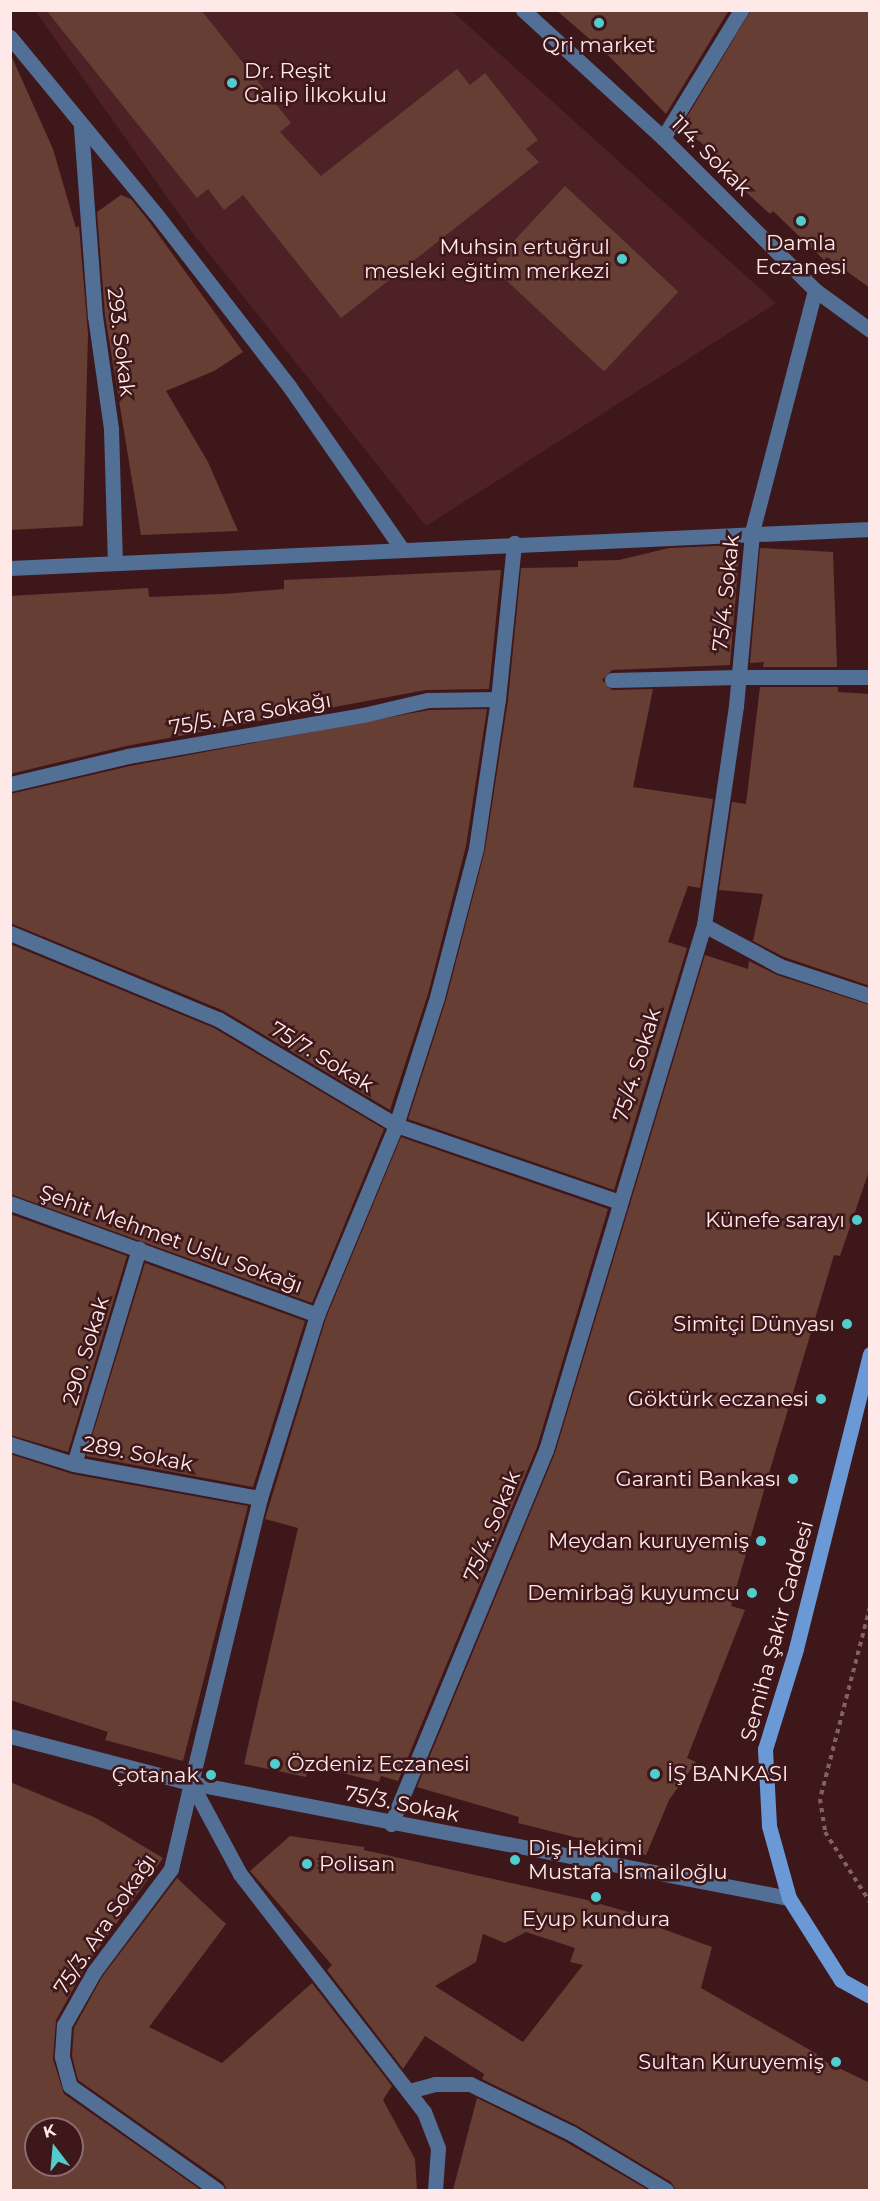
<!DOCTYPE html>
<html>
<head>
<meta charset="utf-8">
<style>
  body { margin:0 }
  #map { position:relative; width:880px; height:2201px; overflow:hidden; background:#3e171b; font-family:Montserrat,sans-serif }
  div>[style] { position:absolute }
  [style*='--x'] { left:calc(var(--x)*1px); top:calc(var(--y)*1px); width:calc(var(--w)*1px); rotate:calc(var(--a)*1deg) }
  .built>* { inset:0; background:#4e2126 }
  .building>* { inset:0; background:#673e33; transform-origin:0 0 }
  .path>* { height:4px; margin-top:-2px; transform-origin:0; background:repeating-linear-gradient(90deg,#826164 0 4.5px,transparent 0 9px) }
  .lane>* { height:15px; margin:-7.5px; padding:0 7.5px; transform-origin:7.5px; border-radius:7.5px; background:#526f95 }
  .street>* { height:15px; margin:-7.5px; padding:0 7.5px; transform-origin:7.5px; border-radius:7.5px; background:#526f95 }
  .secondary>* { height:15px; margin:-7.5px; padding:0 7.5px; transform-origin:7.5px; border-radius:7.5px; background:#6a99d6 }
  .dots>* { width:16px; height:16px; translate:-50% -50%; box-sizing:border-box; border:3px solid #3e171b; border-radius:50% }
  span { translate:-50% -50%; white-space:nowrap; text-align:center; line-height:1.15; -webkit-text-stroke:5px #3e171b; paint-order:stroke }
  .poi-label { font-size:21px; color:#fee8e8 }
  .left { translate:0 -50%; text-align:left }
  .right { translate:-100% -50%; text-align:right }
  .street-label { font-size:21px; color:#fee8e8 }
  .frame { position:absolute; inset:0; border:12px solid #fee8e8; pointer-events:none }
  .north { position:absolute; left:24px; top:2117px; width:60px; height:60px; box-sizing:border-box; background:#3e171b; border:2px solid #8b6b6d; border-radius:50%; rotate:344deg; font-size:16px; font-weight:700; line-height:24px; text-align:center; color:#fee8e8 }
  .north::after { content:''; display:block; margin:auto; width:21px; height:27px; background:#52cdce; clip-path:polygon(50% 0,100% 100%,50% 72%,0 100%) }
</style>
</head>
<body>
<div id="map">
  <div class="built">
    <div style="clip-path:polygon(35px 11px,452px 11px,776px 303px,426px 526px,195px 236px)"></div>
  </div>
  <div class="building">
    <div style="clip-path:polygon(46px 10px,201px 10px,291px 123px,280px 132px,321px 176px,457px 69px,470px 85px,485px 73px,538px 140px,526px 149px,539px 162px,341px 318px,243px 195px,224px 210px,208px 189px,197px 198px)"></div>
    <div style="clip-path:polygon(556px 10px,729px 10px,666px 114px,606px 53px)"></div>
    <div style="clip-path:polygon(751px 10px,870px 10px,870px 288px,827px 257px,824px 260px,773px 211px,770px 214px,713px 162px,718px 156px,681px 127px)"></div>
    <div style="clip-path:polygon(10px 53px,53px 149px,76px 228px,79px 226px,88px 334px,83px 526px,10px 530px)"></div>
    <div style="left:565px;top:186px;width:155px;height:109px;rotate:43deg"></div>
    <div style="clip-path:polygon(121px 195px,131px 199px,148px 220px,243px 352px,214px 371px,166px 391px,208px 462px,238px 531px,141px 535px,105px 315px,97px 212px)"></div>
    <div style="clip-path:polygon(740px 545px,730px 665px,612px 670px,602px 680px,612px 690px,653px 689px,633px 787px,713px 799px,700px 888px,688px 886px,668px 942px,687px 948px,614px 1190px,408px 1119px,446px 1000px,485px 850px,508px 700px,521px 568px,578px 567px,578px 561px,619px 560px,669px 548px)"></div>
    <div style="clip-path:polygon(760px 548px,833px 552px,837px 667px,763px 667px,764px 662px,750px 663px)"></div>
    <div style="clip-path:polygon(501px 570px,489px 689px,426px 690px,126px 746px,10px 774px,10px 596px,148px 588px,149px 597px,223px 594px,284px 589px,284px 580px)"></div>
    <div style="clip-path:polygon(760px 687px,838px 687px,838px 692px,870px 694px,870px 986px,784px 957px,753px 941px,763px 894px,719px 890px,732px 802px,746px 804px)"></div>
    <div style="clip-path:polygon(487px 709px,466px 846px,428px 994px,390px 1110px,222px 1010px,10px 923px,10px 794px,130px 766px,429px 710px)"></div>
    <div style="clip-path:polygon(10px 944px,214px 1028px,384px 1129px,312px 1303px,10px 1194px)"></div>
    <div style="clip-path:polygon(705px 955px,748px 969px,749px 961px,777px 975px,870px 1005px,870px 1168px,840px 1256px,834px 1255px,767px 1480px,731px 1606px,745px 1610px,687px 1758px,696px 1762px,669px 1800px,646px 1855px,518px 1823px,519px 1817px,417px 1787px,555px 1453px)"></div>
    <div style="clip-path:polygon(401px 1137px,608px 1209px,537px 1447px,398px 1781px,381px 1776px,379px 1782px,309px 1765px,306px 1777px,244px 1764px,298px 1528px,265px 1519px,326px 1318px)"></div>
    <div style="clip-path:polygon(10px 1214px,127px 1256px,68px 1452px,10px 1435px)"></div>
    <div style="clip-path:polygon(145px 1263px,305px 1321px,253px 1487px,86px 1456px)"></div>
    <div style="clip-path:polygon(10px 1454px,72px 1474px,248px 1506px,183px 1761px,105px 1740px,108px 1732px,10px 1700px)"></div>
    <div style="clip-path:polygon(evenodd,10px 1782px,96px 1818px,163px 1858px,86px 1966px,56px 2020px,53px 2059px,64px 2094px,201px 2190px,10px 2190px,10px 1782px,36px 2129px,72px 2129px,72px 2165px,36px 2165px,36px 2129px)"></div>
    <div style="clip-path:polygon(evenodd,290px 1836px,364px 1847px,364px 1850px,587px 1900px,645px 1917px,644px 1922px,712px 1947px,701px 1988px,817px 2054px,816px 2057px,870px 2083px,870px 2190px,676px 2190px,671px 2182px,576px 2125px,482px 2079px,484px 2074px,425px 2036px,403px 2069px,327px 1970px,332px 1965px,250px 1871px,290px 1836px,526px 1932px,575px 1948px,570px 1962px,583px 1965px,523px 2042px,435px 1986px,476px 1962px,483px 1934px,505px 1943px,526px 1932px)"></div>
    <div style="clip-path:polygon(177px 1878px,226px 1924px,149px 2027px,222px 2063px,312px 1983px,392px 2086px,383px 2100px,415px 2159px,417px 2190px,227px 2190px,223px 2182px,78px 2080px,72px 2056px,74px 2028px,102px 1977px)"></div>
    <div style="clip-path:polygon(477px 2098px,566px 2142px,648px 2190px,453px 2190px)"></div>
  </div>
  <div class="path">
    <div style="--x:870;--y:1607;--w:198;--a:104.6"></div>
    <div style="--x:820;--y:1799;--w:33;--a:81"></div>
    <div style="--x:825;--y:1832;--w:83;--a:57.3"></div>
  </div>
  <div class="lane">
    <div style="--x:612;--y:680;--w:127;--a:-1.4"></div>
  </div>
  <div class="street">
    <div style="--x:523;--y:10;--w:190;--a:42.4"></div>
    <div style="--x:663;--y:138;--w:215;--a:45"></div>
    <div style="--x:815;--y:290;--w:68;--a:36"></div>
    <div style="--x:10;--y:37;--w:229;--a:50.5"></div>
    <div style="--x:156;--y:214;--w:217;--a:52.3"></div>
    <div style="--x:289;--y:386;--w:198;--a:55.3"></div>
    <div style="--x:81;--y:127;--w:190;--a:85.8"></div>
    <div style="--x:95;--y:316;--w:114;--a:81.9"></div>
    <div style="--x:111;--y:429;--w:134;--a:88.3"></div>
    <div style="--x:663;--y:138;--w:150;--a:-58.6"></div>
    <div style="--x:10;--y:568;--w:861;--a:-2.6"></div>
    <div style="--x:739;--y:677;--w:131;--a:0"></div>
    <div style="--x:10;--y:784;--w:121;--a:-13.3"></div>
    <div style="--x:128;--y:756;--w:239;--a:-9.9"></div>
    <div style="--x:363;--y:715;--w:67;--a:-13"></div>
    <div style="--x:428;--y:700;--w:70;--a:-0.8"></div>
    <div style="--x:704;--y:925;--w:86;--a:28.3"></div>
    <div style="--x:780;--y:966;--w:95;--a:18.4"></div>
    <div style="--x:10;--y:933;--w:225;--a:22.5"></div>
    <div style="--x:218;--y:1019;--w:207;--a:30.8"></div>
    <div style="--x:396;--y:1125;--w:236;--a:19"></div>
    <div style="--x:10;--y:1203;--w:327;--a:20"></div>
    <div style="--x:10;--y:1444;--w:67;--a:17.4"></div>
    <div style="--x:74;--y:1464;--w:189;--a:10.4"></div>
    <div style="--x:74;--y:1464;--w:225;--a:-73.2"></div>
    <div style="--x:10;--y:1736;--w:187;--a:14.6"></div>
    <div style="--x:191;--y:1783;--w:609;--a:10.89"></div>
    <div style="--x:191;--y:1783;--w:88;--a:103.1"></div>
    <div style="--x:171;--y:1869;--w:129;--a:126.8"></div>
    <div style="--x:94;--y:1972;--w:61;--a:119.5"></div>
    <div style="--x:64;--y:2025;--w:32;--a:94"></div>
    <div style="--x:62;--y:2057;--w:30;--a:75"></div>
    <div style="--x:70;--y:2086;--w:180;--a:35.3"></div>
    <div style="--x:391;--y:1824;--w:405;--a:-67.5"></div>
    <div style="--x:546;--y:1450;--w:548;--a:-73.25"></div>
    <div style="--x:704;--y:925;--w:221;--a:-81.7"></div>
    <div style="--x:736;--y:706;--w:175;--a:-84.7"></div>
    <div style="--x:752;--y:532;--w:250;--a:-75.4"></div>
    <div style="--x:409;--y:2091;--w:27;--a:-15"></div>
    <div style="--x:435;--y:2084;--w:35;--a:0"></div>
    <div style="--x:470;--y:2084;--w:112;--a:25.9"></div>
    <div style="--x:571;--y:2133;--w:111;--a:31"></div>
    <div style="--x:435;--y:2190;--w:42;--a:-85.9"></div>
    <div style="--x:438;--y:2148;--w:39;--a:-111"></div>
    <div style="--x:424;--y:2112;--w:301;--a:-127.7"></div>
    <div style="--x:240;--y:1874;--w:103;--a:-118.3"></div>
    <div style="--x:191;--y:1783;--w:293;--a:-76.4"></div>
    <div style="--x:260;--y:1498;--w:192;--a:-72.7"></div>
    <div style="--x:317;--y:1315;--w:206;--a:-67.4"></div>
    <div style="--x:396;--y:1125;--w:134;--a:-72.2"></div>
    <div style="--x:437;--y:997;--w:154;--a:-75.3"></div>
    <div style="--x:476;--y:848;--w:151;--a:-81.6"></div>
    <div style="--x:498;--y:699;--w:157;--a:-84.1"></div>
  </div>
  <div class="secondary">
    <div style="--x:870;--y:1354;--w:304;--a:104.1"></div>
    <div style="--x:796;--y:1649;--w:105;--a:107.2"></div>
    <div style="--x:765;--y:1749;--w:77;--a:87"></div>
    <div style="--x:769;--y:1826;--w:75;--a:74.5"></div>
    <div style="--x:789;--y:1898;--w:97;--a:57.6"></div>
    <div style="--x:841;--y:1980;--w:33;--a:29"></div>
  </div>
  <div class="dots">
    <div style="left:599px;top:23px;background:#52cdce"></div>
    <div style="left:232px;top:83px;background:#52cdce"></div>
    <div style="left:801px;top:221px;background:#52cdce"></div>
    <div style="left:622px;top:259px;background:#52cdce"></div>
    <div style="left:857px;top:1220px;background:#52cdce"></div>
    <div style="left:847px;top:1324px;background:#52cdce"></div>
    <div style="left:821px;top:1399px;background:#52cdce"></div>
    <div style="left:793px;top:1479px;background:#52cdce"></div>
    <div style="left:761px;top:1541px;background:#52cdce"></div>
    <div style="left:752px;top:1593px;background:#52cdce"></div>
    <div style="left:275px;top:1764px;background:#52cdce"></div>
    <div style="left:655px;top:1774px;background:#52cdce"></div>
    <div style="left:211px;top:1775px;background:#52cdce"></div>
    <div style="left:515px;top:1860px;background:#52cdce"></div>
    <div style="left:307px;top:1864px;background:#52cdce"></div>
    <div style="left:596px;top:1897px;background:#52cdce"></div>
    <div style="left:836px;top:2062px;background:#52cdce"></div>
  </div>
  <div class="poi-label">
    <span style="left:599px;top:45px">Qri market</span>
    <span class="left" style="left:244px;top:83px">Dr. Reşit<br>Galip İlkokulu</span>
    <span style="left:801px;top:255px">Damla<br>Eczanesi</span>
    <span class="right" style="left:610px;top:259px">Muhsin ertuğrul<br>mesleki eğitim merkezi</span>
    <span class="right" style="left:845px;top:1220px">Künefe sarayı</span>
    <span class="right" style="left:835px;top:1324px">Simitçi Dünyası</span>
    <span class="right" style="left:809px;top:1399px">Göktürk eczanesi</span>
    <span class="right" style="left:781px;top:1479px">Garanti Bankası</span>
    <span class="right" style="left:749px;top:1541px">Meydan kuruyemiş</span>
    <span class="right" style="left:740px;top:1593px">Demirbağ kuyumcu</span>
    <span class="left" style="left:287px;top:1764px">Özdeniz Eczanesi</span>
    <span class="left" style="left:667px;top:1774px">İŞ BANKASI</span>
    <span class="right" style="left:199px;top:1775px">Çotanak</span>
    <span class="left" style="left:528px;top:1860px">Diş Hekimi<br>Mustafa İsmailoğlu</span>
    <span class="left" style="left:319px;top:1864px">Polisan</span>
    <span style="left:596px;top:1919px">Eyup kundura</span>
    <span class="right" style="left:824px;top:2062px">Sultan Kuruyemiş</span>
  </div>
  <div class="street-label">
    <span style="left:711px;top:156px;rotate:45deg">114. Sokak</span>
    <span style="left:121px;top:342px;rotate:83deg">293. Sokak</span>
    <span style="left:726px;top:593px;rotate:-84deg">75/4. Sokak</span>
    <span style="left:250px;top:714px;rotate:-10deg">75/5. Ara Sokağı</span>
    <span style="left:322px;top:1057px;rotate:31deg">75/7. Sokak</span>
    <span style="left:637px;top:1065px;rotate:-73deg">75/4. Sokak</span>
    <span style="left:171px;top:1239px;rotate:20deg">Şehit Mehmet Uslu Sokağı</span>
    <span style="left:86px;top:1351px;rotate:-73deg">290. Sokak</span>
    <span style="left:138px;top:1454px;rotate:11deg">289. Sokak</span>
    <span style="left:492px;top:1526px;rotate:-68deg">75/4. Sokak</span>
    <span style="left:777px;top:1631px;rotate:-75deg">Semiha Şakir Caddesi</span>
    <span style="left:402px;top:1804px;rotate:11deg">75/3. Sokak</span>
    <span style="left:105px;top:1924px;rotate:-56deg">75/3. Ara Sokağı</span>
  </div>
  <div class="frame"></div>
  <div class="north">K</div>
</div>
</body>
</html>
